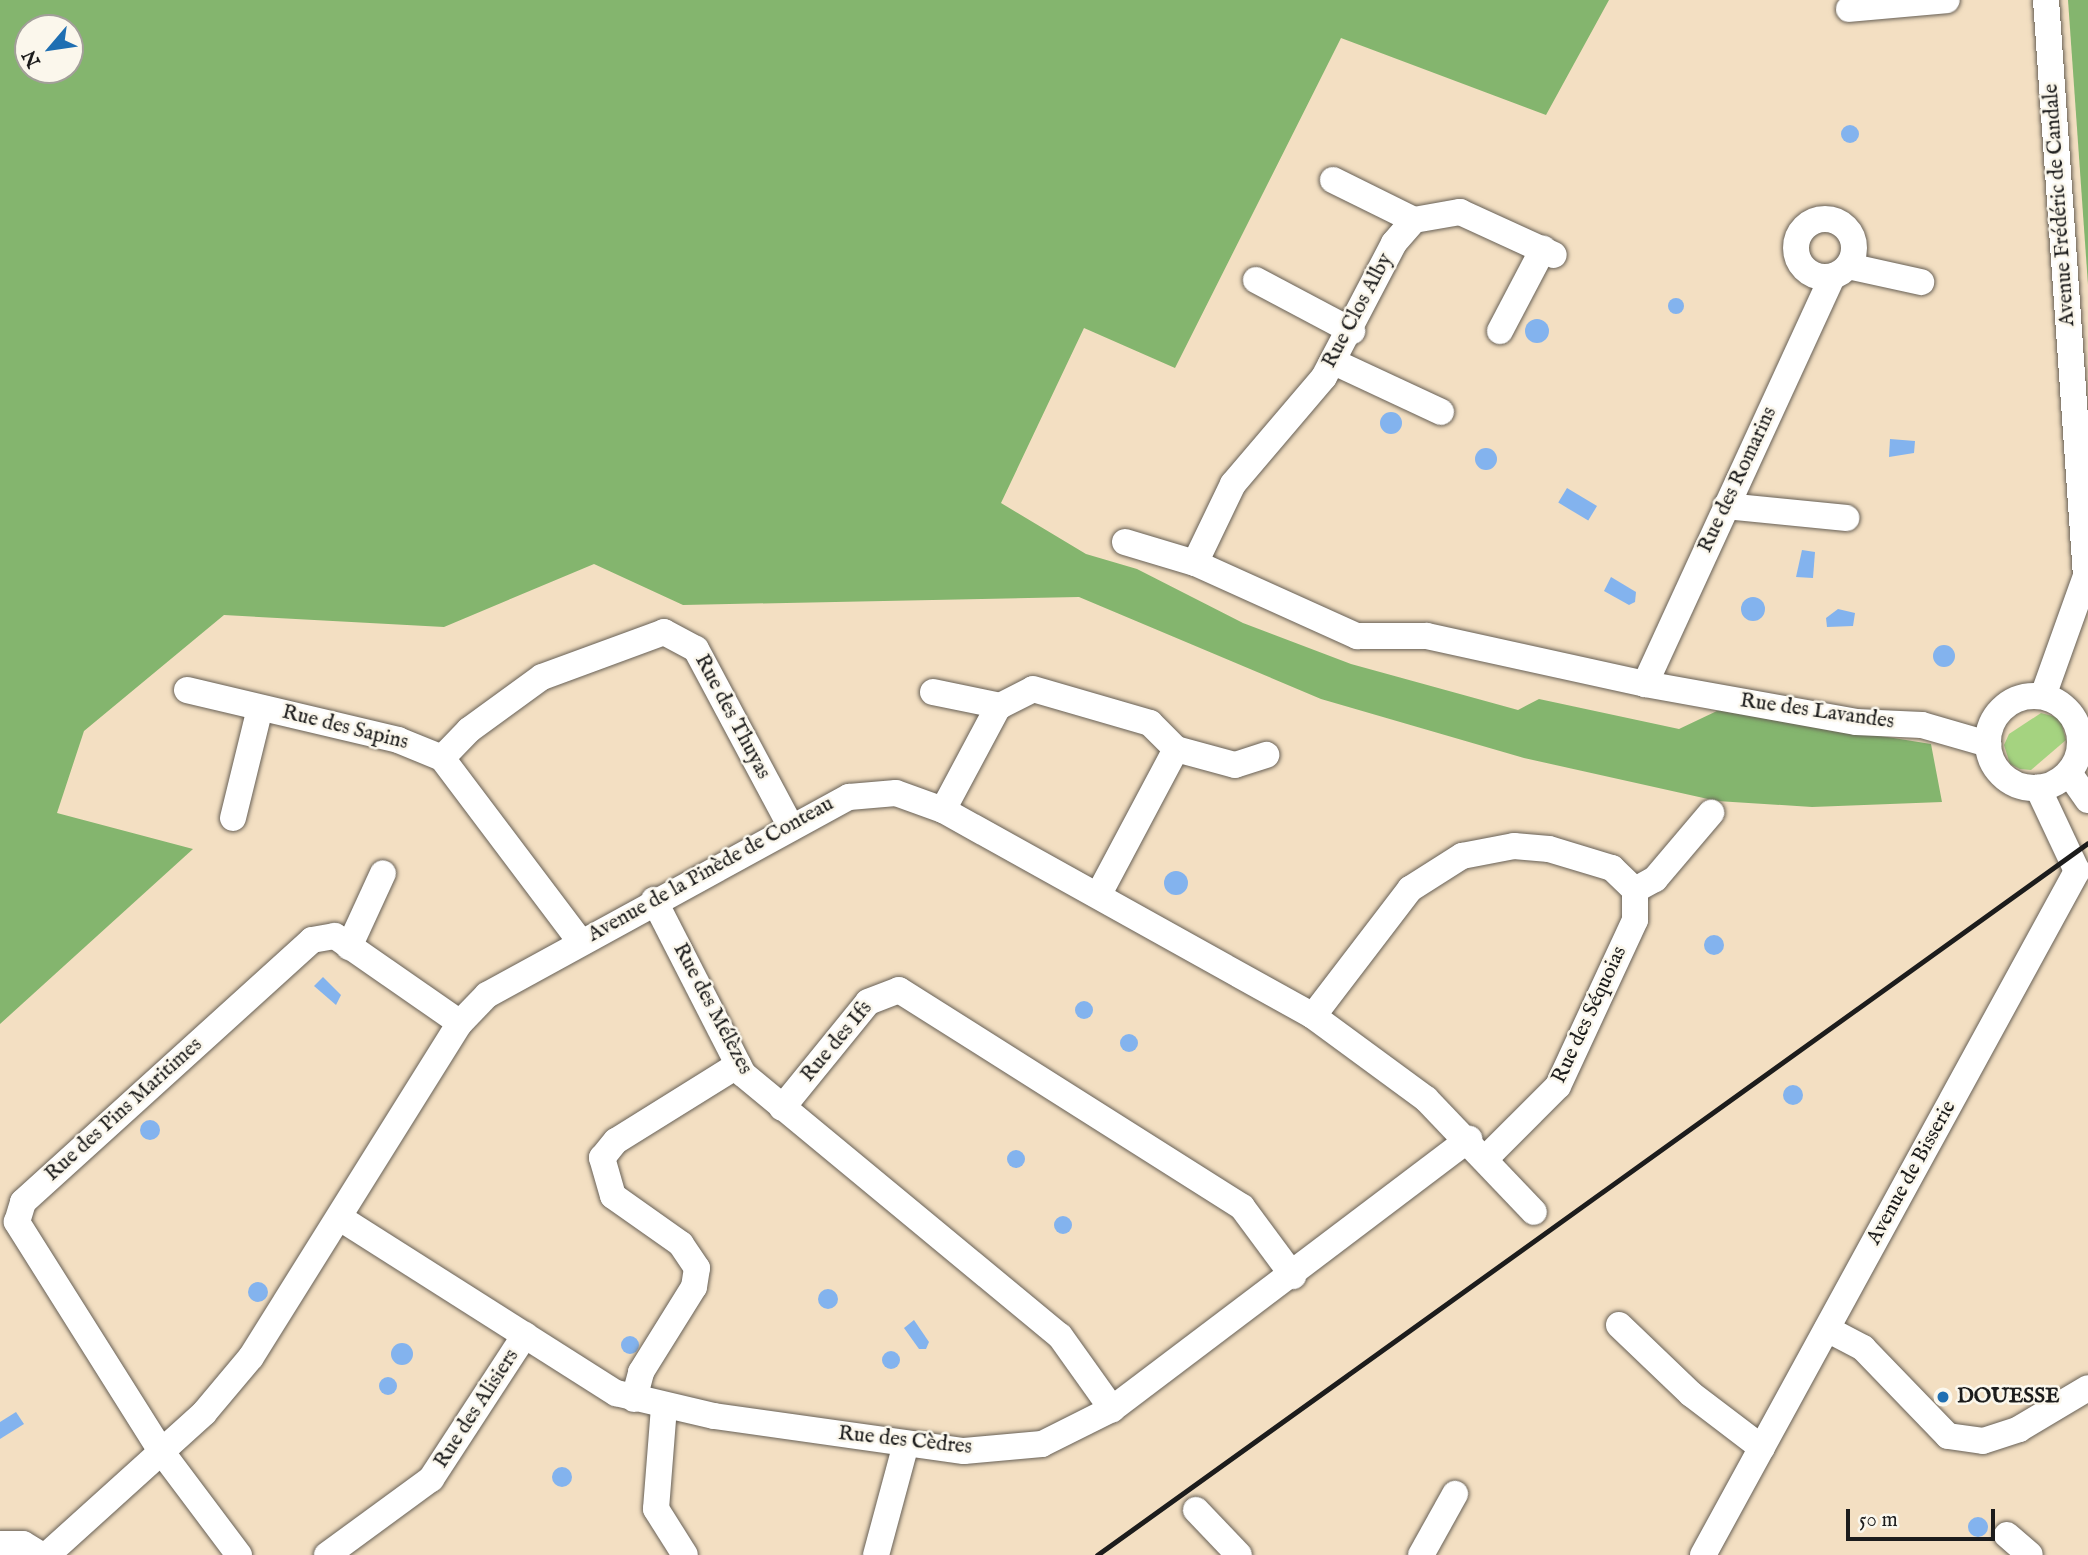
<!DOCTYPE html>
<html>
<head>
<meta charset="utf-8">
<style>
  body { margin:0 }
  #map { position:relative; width:2088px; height:1555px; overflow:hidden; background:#f3dfc2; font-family:"IM FELL English",serif }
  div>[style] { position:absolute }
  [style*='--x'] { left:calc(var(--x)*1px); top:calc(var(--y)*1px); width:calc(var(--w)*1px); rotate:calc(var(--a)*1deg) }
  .green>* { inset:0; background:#a5d380 }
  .forest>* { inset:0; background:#84b56e }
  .water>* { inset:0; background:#83b3ee; transform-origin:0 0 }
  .round { border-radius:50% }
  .roads { filter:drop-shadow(0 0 2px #676056) drop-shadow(0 0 2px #676056) }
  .minor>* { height:26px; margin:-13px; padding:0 13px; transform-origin:13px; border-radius:13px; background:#fff }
  .minor>.ring { margin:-13px; padding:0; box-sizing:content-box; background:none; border:26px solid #fff; border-radius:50% }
  .rail>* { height:5px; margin:-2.5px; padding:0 2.5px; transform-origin:2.5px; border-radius:2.5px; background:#1c1c1c }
  .dots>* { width:19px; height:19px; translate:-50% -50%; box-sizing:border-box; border:4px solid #fbf7ec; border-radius:50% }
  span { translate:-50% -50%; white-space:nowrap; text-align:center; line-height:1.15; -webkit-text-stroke:5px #fbf7ec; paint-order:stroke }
  .street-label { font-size:21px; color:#1c1c1c }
  .poi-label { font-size:21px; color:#1c1c1c; font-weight:700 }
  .left { translate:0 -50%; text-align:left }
  .north { position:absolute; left:14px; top:14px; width:70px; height:70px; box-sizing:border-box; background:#fbf7ec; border:2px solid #a29f99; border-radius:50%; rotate:241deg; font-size:19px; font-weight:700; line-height:28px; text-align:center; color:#1c1c1c }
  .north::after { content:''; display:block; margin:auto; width:24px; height:32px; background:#1f6fb2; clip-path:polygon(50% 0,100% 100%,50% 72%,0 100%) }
  .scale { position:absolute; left:1846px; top:1509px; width:149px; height:32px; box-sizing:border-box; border:4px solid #1c1c1c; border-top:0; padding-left:9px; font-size:21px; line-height:24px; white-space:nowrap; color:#1c1c1c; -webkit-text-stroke:5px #fbf7ec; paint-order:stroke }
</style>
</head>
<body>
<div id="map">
  <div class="green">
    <div style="clip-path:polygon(2041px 713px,2060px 718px,2066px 740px,2031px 770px,2020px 769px,2010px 764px,2004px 745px,2009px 734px)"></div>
  </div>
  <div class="forest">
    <div style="clip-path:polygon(evenodd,0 0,1609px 0,1546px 115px,1341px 38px,1175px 368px,1084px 328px,1001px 503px,1086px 554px,1137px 569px,1243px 623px,1351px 664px,1518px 710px,1539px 699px,1679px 729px,1719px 710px,1931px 744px,1942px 802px,1812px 807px,1717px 801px,1524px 758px,1321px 699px,1079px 597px,683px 605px,594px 564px,444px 627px,224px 615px,84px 731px,57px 813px,193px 849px,0 1024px,0 0,28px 28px,70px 28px,70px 70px,28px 70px,28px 28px)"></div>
    <div style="clip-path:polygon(2068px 0,2088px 0,2088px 285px)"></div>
  </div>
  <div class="water">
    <div class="round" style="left:1841px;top:125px;width:18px;height:18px"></div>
    <div class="round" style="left:1668px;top:298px;width:16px;height:16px"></div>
    <div class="round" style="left:1525px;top:319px;width:24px;height:24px"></div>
    <div class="round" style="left:1380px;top:412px;width:22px;height:22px"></div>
    <div style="clip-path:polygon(1890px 439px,1915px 441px,1914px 453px,1889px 457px)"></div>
    <div class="round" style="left:1475px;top:448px;width:22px;height:22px"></div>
    <div style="left:1567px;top:488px;width:35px;height:17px;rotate:31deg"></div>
    <div style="clip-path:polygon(1802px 550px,1815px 552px,1813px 578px,1796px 577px)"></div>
    <div style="clip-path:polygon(1611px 577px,1636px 592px,1635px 602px,1629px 605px,1604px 591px)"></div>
    <div class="round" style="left:1741px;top:597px;width:24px;height:24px"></div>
    <div style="clip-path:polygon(1838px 609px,1855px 613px,1853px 626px,1827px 627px,1826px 618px)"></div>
    <div class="round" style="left:1933px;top:645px;width:22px;height:22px"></div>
    <div class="round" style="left:1164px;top:871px;width:24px;height:24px"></div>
    <div class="round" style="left:1704px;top:935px;width:20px;height:20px"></div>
    <div style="clip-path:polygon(323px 977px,341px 995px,336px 1005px,314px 986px)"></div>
    <div class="round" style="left:1075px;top:1001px;width:18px;height:18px"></div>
    <div class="round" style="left:1120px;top:1034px;width:18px;height:18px"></div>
    <div class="round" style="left:1783px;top:1085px;width:20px;height:20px"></div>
    <div class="round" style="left:140px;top:1120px;width:20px;height:20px"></div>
    <div class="round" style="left:1007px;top:1150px;width:18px;height:18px"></div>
    <div class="round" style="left:1054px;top:1216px;width:18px;height:18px"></div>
    <div class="round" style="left:248px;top:1282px;width:20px;height:20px"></div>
    <div class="round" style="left:818px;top:1289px;width:20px;height:20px"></div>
    <div style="clip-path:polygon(914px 1320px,929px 1342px,926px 1349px,919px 1349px,904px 1328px)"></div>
    <div class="round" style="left:621px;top:1336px;width:18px;height:18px"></div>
    <div class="round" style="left:391px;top:1343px;width:22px;height:22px"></div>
    <div class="round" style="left:882px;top:1351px;width:18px;height:18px"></div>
    <div class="round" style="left:379px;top:1377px;width:18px;height:18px"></div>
    <div style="clip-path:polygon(16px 1412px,24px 1424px,0 1439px,0 1422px)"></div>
    <div class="round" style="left:552px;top:1467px;width:20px;height:20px"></div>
    <div class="round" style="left:1968px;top:1517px;width:20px;height:20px"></div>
  </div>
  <div class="roads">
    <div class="minor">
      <div style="--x:1849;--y:9;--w:98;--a:-5.2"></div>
      <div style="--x:1333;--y:180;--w:90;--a:26.3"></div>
      <div class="ring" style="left:1796px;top:219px;width:32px;height:32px"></div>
      <div style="--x:1848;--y:266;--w:75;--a:12.4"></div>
      <div style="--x:1256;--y:280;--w:109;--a:28"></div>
      <div style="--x:1500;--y:331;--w:93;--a:-62.3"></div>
      <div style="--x:1334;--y:362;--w:118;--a:25"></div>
      <div style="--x:1726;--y:506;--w:121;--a:5.7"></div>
      <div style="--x:1125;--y:542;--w:73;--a:16.7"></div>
      <div style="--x:1195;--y:563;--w:178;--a:24.3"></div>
      <div style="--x:1357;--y:636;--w:70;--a:0"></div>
      <div style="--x:1427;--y:636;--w:223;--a:12.4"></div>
      <div style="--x:1645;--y:684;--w:214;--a:10.2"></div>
      <div style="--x:1856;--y:722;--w:66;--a:2.6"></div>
      <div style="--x:1922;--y:725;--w:69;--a:16.1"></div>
      <div style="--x:1195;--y:563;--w:88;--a:-64.3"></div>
      <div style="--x:1233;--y:484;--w:140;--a:-49.6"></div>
      <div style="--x:1324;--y:377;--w:151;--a:-62.4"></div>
      <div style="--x:1394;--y:243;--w:30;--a:-49"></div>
      <div style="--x:1414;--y:220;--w:47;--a:-9.9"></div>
      <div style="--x:1460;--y:212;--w:103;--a:24.6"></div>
      <div style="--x:1645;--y:684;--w:448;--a:-65.3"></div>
      <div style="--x:187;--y:690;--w:217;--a:13.3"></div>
      <div style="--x:398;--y:740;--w:48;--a:22.2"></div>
      <div style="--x:442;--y:758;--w:229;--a:53"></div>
      <div style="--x:933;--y:692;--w:69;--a:11.6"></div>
      <div class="ring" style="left:1988px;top:696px;width:66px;height:66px"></div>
      <div style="--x:2043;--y:696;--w:127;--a:-70.3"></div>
      <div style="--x:2086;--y:576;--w:577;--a:-93.97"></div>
      <div style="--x:1176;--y:749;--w:61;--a:15.2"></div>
      <div style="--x:1235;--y:765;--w:33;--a:-18"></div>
      <div style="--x:442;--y:758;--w:39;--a:-46"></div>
      <div style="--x:469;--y:730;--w:90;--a:-36"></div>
      <div style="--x:542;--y:677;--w:130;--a:-20.2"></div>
      <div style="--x:664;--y:632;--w:36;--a:28"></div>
      <div style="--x:696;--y:649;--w:200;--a:61.9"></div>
      <div style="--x:2069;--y:773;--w:33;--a:55"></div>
      <div style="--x:943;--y:810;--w:117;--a:-61.9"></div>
      <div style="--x:998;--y:707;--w:39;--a:-27"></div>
      <div style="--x:1033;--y:689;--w:122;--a:16.2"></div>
      <div style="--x:1150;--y:723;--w:37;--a:45"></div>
      <div style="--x:1176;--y:749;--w:164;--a:118"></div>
      <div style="--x:233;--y:818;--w:113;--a:-76.2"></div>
      <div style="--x:654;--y:900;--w:195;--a:62.9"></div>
      <div style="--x:743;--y:1074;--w:411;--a:39.6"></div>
      <div style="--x:1060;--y:1336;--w:90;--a:54.5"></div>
      <div style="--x:349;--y:947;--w:81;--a:-65.3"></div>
      <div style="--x:1313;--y:1016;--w:160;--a:-52.6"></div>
      <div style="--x:1410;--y:889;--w:62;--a:-32.4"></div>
      <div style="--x:1462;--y:856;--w:53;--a:-10.9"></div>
      <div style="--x:1514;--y:846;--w:35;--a:5"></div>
      <div style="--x:1549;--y:849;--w:66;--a:16.8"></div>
      <div style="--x:1612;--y:868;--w:32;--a:44"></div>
      <div style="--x:782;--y:1108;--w:136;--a:-50.9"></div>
      <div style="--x:868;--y:1002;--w:33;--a:-21"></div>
      <div style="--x:899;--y:990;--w:406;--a:32.3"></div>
      <div style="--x:1242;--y:1207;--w:86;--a:53.5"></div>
      <div style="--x:1487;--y:1157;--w:100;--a:-45"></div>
      <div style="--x:1558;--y:1086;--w:183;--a:-65.1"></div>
      <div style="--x:1635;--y:920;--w:30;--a:-90"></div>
      <div style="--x:1635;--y:890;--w:23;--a:-29"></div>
      <div style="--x:1655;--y:879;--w:87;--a:-49.7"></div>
      <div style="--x:340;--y:1218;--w:327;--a:32.4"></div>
      <div style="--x:616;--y:1393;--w:101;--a:13.2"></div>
      <div style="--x:714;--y:1416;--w:252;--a:8"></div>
      <div style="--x:964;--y:1451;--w:78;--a:-5.1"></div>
      <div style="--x:1042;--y:1444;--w:78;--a:-26.6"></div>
      <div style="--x:1112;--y:1409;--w:448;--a:-37.1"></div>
      <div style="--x:1619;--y:1325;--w:100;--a:43.8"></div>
      <div style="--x:1691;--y:1394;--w:89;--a:37.3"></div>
      <div style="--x:1827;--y:1329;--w:41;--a:27.8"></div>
      <div style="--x:1863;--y:1348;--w:122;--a:46"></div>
      <div style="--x:1948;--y:1436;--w:35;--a:8"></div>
      <div style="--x:1983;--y:1441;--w:38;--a:-18"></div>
      <div style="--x:2019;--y:1429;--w:80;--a:-30.7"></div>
      <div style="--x:634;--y:1399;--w:28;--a:-75"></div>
      <div style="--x:641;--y:1372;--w:100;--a:-58.1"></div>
      <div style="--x:694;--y:1287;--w:19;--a:-81"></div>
      <div style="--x:697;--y:1268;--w:29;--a:-124"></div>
      <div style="--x:681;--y:1244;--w:83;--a:-144.8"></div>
      <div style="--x:613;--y:1196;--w:40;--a:-106"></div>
      <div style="--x:602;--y:1158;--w:22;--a:-51"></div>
      <div style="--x:616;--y:1141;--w:144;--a:-31.9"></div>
      <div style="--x:664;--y:1407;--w:102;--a:94.5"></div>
      <div style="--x:656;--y:1509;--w:54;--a:57.8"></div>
      <div style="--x:1196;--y:1510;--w:62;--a:46.3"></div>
      <div style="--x:2007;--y:1535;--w:30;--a:41"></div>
      <div style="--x:0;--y:1544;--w:23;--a:0"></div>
      <div style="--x:23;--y:1544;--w:21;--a:31"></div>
      <div style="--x:47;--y:1555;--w:212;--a:-42.1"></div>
      <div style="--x:204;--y:1413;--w:73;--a:-50"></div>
      <div style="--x:251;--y:1357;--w:394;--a:-58"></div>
      <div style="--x:460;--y:1023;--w:39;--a:-46"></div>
      <div style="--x:487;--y:995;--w:413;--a:-28.7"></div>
      <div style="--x:849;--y:797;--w:47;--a:-4.9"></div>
      <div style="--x:896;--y:793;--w:50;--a:19.9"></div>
      <div style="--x:943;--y:810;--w:423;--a:29.1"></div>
      <div style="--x:1313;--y:1016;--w:140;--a:36.3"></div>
      <div style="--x:1426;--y:1099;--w:156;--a:46.3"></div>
      <div style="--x:239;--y:1555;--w:130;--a:-126.9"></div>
      <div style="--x:161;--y:1451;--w:271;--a:-122.2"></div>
      <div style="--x:17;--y:1222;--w:21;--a:-73"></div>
      <div style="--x:23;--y:1202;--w:390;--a:-42.2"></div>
      <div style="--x:312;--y:940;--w:23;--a:-10"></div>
      <div style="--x:335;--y:936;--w:152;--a:34.8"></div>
      <div style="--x:327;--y:1555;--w:129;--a:-36.2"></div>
      <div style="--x:431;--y:1479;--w:172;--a:-56.9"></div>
      <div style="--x:876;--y:1555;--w:115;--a:-74.9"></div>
      <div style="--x:1421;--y:1555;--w:70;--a:-60.9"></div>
      <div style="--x:1703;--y:1555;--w:780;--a:-61.33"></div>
      <div style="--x:2077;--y:871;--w:92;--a:-115.2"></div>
    </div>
  </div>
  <div class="rail">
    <div style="--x:1097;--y:1555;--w:1220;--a:-35.7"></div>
  </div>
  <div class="dots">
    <div style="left:1943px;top:1397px;background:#1f6fb2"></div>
  </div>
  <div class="street-label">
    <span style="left:2060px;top:205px;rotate:-94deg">Avenue Frédéric de Candale</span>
    <span style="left:1358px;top:311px;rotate:-62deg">Rue Clos Alby</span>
    <span style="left:1738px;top:480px;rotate:-65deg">Rue des Romarins</span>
    <span style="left:1817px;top:712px;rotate:8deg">Rue des Lavandes</span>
    <span style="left:732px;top:717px;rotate:62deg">Rue des Thuyas</span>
    <span style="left:345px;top:728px;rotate:14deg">Rue des Sapins</span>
    <span style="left:711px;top:870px;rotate:-29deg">Avenue de la Pinède de Conteau</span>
    <span style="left:712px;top:1009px;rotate:62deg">Rue des Mélèzes</span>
    <span style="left:1590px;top:1015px;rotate:-65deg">Rue des Séquoias</span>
    <span style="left:837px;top:1042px;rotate:-50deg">Rue des Ifs</span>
    <span style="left:124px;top:1110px;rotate:-42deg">Rue des Pins Maritimes</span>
    <span style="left:1912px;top:1173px;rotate:-61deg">Avenue de Bisserie</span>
    <span style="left:477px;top:1409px;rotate:-57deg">Rue des Alisiers</span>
    <span style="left:905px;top:1441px;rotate:6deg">Rue des Cèdres</span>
  </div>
  <div class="poi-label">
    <span class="left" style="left:1957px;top:1397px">DOUESSE</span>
  </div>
  <div class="north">N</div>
  <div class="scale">50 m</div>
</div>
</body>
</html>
